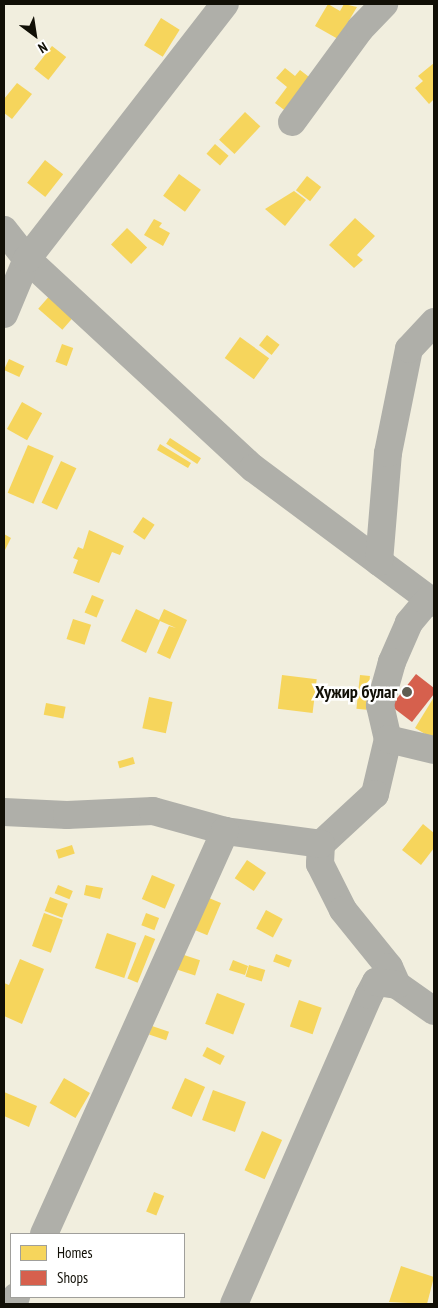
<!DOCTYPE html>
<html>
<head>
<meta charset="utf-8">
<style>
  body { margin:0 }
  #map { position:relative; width:438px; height:1308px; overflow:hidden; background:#f1eede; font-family:"PT Sans Narrow",sans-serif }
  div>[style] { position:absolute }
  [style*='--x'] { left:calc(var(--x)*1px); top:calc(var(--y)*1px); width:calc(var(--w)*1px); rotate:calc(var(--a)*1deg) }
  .homes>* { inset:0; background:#f6d55c; transform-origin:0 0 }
  .shops>* { inset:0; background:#d6604d }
  .minor>* { height:28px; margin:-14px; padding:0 14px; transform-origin:14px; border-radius:14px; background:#afafa9 }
  .dots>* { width:14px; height:14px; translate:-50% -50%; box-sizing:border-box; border:2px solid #fff; border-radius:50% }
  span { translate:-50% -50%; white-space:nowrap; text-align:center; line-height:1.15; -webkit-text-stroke:5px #fff; paint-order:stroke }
  .poi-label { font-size:18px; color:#110f06; font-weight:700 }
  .right { translate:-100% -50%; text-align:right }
  .frame { position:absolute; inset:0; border:5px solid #110f06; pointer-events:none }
  .legend { position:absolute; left:10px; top:1233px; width:175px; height:65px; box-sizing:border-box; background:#fff; border:1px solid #a09f9b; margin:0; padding:6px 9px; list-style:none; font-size:15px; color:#110f06 }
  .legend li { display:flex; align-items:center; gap:10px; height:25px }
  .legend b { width:25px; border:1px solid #a09f9b }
  .north { position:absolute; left:10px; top:10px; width:50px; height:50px; -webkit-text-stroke:4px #fff; paint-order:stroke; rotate:149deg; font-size:14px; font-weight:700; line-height:20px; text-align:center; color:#110f06 }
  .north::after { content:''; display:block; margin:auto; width:18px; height:22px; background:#110f06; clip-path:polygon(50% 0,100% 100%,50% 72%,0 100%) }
</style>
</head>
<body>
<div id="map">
  <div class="homes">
    <div style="clip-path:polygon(328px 4px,340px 11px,344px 4px,357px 7px,338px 39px,315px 26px)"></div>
    <div style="left:161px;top:18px;width:22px;height:32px;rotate:32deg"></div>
    <div style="left:52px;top:46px;width:18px;height:29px;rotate:38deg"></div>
    <div style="clip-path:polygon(434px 63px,434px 99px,429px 104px,415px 88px,423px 81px,418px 76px)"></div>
    <div style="clip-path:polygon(285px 68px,295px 76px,300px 70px,313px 80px,287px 112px,275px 103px,287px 87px,276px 78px)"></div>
    <div style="clip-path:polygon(17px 83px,32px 94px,12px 119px,4px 113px,4px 99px)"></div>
    <div style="left:245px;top:112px;width:21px;height:38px;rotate:43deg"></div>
    <div style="left:215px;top:144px;width:18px;height:13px;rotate:41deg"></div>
    <div style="left:45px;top:160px;width:23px;height:29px;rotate:38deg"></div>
    <div style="left:179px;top:174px;width:27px;height:27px;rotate:36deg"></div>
    <div style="left:307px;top:176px;width:18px;height:18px;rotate:38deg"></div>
    <div style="clip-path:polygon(294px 191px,306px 200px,285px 226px,265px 209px)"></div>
    <div style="clip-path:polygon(355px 218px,375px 236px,357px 255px,363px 260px,354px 268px,329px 245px)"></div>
    <div style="clip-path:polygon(154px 219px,162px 223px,159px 227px,170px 233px,163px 246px,144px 235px)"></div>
    <div style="left:127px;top:228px;width:28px;height:23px;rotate:44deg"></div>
    <div style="left:52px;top:293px;width:32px;height:21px;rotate:41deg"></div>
    <div style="left:267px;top:335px;width:16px;height:13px;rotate:38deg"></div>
    <div style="left:240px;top:337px;width:36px;height:26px;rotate:36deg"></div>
    <div style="left:62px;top:344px;width:12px;height:19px;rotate:20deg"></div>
    <div style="left:9px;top:359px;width:17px;height:12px;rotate:25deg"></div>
    <div style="left:22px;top:402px;width:23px;height:31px;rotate:29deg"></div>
    <div style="left:170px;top:438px;width:37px;height:7px;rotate:33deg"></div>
    <div style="clip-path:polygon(160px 444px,191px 463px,188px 468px,157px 450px)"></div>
    <div style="left:28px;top:445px;width:28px;height:52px;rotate:23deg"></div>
    <div style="left:61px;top:461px;width:17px;height:46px;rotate:25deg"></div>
    <div style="left:143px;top:517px;width:14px;height:18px;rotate:34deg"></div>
    <div style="clip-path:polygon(89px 530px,124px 546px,120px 555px,112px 552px,99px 583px,73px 573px,78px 560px,73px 558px,78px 547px,83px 549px)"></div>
    <div style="clip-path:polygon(4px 534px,11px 538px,4px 552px)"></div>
    <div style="left:92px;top:595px;width:13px;height:19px;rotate:23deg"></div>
    <div style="clip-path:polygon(136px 609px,159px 620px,164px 609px,187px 620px,170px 659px,157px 653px,169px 626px,176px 628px,160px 621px,146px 653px,121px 641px)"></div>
    <div style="left:73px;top:619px;width:19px;height:21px;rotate:18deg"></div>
    <div style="left:282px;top:675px;width:35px;height:34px;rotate:7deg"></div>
    <div style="left:360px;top:675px;width:10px;height:34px;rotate:6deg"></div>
    <div style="left:149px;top:697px;width:24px;height:32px;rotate:12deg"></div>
    <div style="clip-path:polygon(434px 697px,434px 735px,432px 738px,415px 728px)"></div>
    <div style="left:46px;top:703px;width:20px;height:12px;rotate:11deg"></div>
    <div style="left:133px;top:757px;width:7px;height:16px;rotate:74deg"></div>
    <div style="clip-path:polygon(423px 824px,434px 833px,434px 848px,421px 865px,402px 850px)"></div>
    <div style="left:72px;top:845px;width:9px;height:17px;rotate:72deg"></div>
    <div style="left:247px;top:860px;width:23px;height:22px;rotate:34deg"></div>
    <div style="left:152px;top:875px;width:25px;height:26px;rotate:23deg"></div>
    <div style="left:58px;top:885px;width:16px;height:9px;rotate:22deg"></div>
    <div style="clip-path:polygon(86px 885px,103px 888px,100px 899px,84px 895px)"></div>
    <div style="left:50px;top:897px;width:19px;height:15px;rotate:21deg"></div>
    <div style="left:209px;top:898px;width:13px;height:35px;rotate:23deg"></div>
    <div style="left:266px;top:910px;width:19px;height:21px;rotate:28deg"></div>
    <div style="left:44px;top:913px;width:20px;height:35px;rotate:20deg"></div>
    <div style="left:146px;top:913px;width:14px;height:13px;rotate:21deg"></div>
    <div style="left:107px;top:933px;width:31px;height:37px;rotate:19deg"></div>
    <div style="left:145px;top:935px;width:11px;height:47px;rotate:22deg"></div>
    <div style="left:181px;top:954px;width:20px;height:16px;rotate:18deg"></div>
    <div style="left:276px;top:954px;width:17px;height:8px;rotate:21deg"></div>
    <div style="clip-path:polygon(20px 959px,44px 969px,22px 1024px,4px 1016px,4px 983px,9px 985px)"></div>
    <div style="clip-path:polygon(233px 960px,248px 966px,245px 975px,229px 970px)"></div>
    <div style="left:249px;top:965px;width:17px;height:12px;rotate:17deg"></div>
    <div style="left:217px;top:993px;width:30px;height:33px;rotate:21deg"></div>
    <div style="left:299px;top:1000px;width:24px;height:28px;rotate:19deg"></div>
    <div style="left:152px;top:1026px;width:18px;height:9px;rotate:19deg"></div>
    <div style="left:207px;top:1047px;width:20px;height:10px;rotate:27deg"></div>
    <div style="left:64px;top:1078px;width:30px;height:29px;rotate:30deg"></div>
    <div style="left:185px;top:1078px;width:22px;height:33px;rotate:24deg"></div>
    <div style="left:213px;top:1090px;width:35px;height:32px;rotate:20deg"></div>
    <div style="clip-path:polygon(4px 1092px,37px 1106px,29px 1127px,4px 1116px)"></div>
    <div style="left:262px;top:1131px;width:22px;height:43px;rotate:24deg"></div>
    <div style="left:154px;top:1192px;width:11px;height:21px;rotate:22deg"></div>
    <div style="clip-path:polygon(401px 1266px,434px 1277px,427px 1304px,389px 1302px)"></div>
  </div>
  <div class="shops">
    <div style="clip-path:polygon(416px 674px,434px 688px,434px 694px,412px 722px,391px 706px)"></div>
  </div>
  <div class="minor">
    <div style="--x:292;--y:122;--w:115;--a:-53.8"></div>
    <div style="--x:360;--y:29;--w:35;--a:-46"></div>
    <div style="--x:4;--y:230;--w:37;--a:52"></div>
    <div style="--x:27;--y:259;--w:308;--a:42.8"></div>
    <div style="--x:253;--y:468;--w:226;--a:36.7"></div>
    <div style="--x:4;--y:314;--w:60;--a:-67.3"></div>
    <div style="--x:27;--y:259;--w:323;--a:-52.2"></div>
    <div style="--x:379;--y:562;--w:109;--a:-85.3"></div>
    <div style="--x:388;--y:453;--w:106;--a:-78.6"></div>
    <div style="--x:409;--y:349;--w:37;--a:-47"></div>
    <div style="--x:428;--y:600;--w:30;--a:130"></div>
    <div style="--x:409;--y:623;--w:43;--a:113.6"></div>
    <div style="--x:392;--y:662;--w:45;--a:105.6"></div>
    <div style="--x:380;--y:705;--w:35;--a:77"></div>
    <div style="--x:388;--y:739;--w:57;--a:103.3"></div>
    <div style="--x:375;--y:794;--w:74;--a:137.2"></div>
    <div style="--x:321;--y:844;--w:20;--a:93"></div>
    <div style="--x:320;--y:864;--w:51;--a:63.4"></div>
    <div style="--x:343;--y:910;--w:73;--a:51.1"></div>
    <div style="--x:389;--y:967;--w:20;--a:66"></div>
    <div style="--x:397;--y:985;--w:45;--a:35.1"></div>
    <div style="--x:388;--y:739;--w:47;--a:13.4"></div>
    <div style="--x:4;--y:812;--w:63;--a:2.7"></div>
    <div style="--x:67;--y:815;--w:86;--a:-2.7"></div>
    <div style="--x:153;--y:811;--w:75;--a:15.5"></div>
    <div style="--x:225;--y:831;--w:97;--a:7.7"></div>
    <div style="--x:44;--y:1234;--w:442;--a:-65.8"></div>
    <div style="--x:13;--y:1304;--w:8;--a:-67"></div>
    <div style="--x:234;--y:1304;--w:337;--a:-66.4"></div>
    <div style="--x:369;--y:995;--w:15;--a:-62"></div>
    <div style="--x:376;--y:982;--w:21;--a:8"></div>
  </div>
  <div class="dots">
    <div style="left:407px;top:692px;background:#5f5d52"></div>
  </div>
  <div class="poi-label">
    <span class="right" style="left:397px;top:692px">Хужир булаг</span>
  </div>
  <div class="frame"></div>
  <ul class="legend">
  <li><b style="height:14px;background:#f6d55c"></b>Homes</li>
  <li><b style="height:14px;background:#d6604d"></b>Shops</li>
  </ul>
  <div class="north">N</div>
</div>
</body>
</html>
